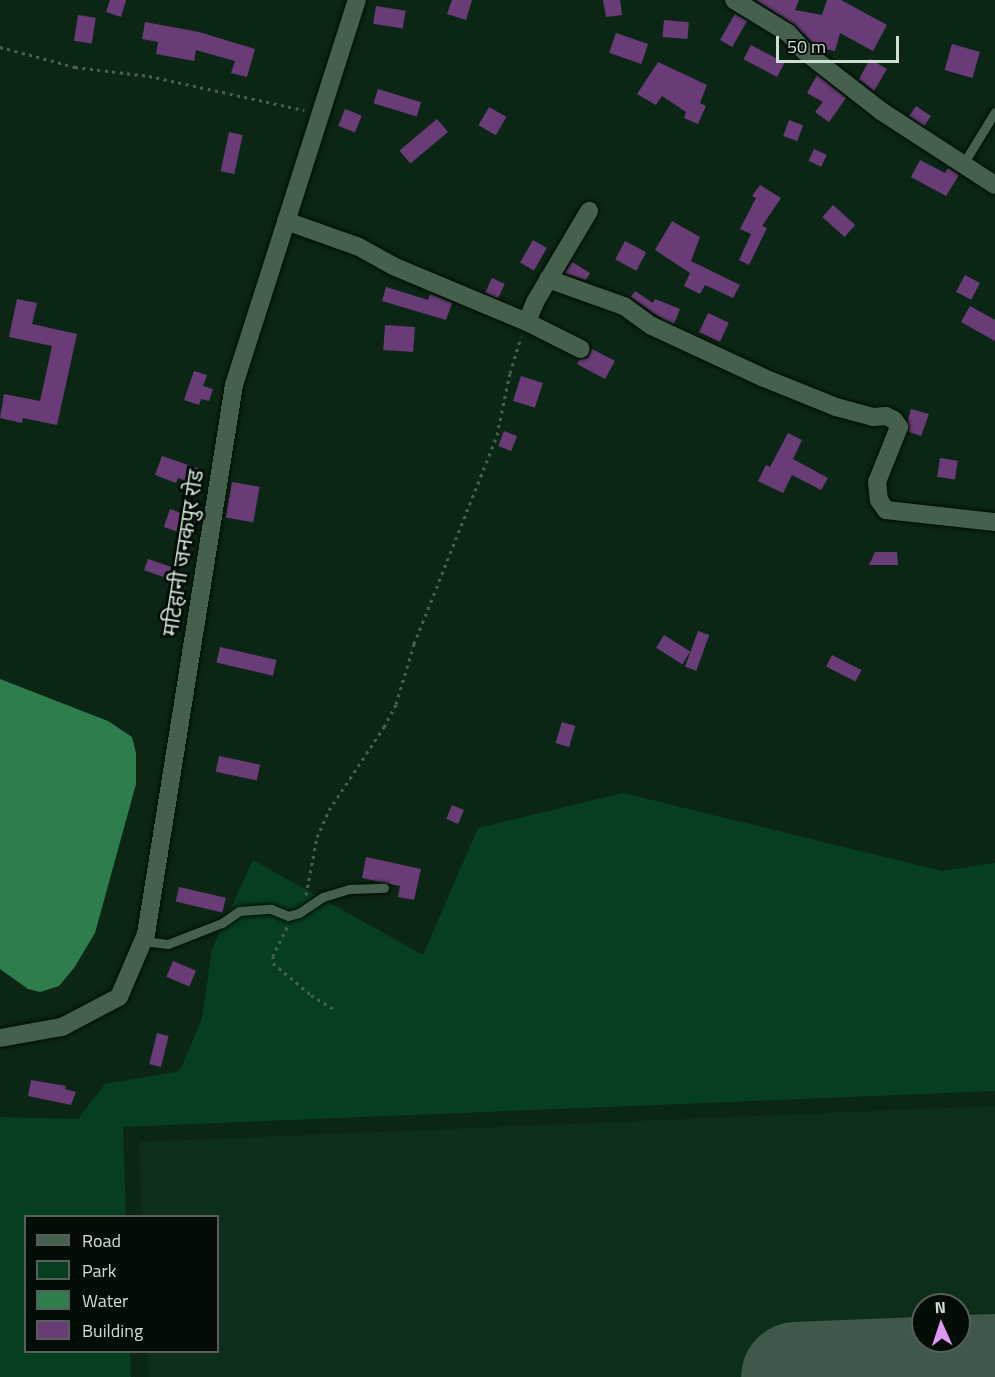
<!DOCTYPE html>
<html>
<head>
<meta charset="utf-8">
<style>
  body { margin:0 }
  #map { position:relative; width:995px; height:1377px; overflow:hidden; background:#0c2616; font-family:"Titillium Web","Noto Sans Devanagari",sans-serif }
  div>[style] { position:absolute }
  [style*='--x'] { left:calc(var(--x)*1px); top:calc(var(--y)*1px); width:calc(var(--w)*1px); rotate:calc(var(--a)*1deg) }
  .built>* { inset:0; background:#0d2f1a }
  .green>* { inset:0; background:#063e20 }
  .water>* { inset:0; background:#2e7d4d }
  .runway>* { height:111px; margin:-55.5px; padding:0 55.5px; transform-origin:55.5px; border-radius:55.5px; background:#405849 }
  .building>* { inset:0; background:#6a3c77; transform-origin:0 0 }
  .path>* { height:3px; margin-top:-1.5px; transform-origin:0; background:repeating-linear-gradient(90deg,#496051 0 3px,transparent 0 7.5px) }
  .roads { filter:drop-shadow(0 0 2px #000f03) drop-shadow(0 0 2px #000f03) }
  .service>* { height:9px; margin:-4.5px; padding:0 4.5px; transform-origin:4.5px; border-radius:4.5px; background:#45614d }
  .minor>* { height:18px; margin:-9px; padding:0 9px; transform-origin:9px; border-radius:9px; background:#45614d }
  span { translate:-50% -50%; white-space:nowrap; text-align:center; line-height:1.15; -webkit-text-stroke:6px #040c06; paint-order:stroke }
  .street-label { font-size:22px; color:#d0dfd4 }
  .legend { position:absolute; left:24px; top:1215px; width:195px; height:138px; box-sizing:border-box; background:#040c06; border:2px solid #566058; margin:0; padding:8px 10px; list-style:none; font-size:18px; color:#d0dfd4 }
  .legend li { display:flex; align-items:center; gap:12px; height:30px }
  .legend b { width:30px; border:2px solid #566058 }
  .north { position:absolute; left:911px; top:1293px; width:60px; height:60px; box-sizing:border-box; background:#040c06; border:2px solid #566058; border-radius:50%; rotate:357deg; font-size:16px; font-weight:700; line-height:24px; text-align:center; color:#d0dfd4 }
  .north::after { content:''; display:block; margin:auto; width:21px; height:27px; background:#de98f2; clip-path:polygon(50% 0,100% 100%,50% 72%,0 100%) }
  .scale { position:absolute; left:776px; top:36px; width:123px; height:27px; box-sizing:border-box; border:3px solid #d0dfd4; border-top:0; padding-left:8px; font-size:18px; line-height:21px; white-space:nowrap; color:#d0dfd4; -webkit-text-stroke:4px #040c06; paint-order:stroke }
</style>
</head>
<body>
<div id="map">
  <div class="built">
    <div style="clip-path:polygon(evenodd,995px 1106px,995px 1377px,149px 1377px,148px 1352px,218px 1352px,218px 1216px,142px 1216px,139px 1142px,995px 1106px,923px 1305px,959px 1305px,959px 1341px,923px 1341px,923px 1305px)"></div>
  </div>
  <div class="green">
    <div style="clip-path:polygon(623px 793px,942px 871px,995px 863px,995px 1091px,123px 1127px,126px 1216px,26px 1216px,26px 1352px,130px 1352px,131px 1377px,0 1377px,0 1117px,78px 1119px,105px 1084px,180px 1071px,202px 1018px,212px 949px,253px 860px,423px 955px,478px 828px)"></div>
  </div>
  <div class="water">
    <div style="clip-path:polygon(0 679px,108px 721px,132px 737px,136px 753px,136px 784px,95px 933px,74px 968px,59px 986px,40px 992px,28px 989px,0 969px)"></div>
  </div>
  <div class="runway">
    <div style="--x:796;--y:1377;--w:199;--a:-2.3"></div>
  </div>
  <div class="building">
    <div style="clip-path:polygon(110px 0,126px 0,121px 17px,106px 12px)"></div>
    <div style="clip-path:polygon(452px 0,472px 0,466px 20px,447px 14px)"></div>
    <div style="clip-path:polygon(603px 0,620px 0,622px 15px,606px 17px)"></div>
    <div style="clip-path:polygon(756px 0,799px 0,795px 10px,822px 15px,827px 0,841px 0,887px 25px,873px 51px,840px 33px,835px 51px,818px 48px,794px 24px)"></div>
    <div style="left:376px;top:6px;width:30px;height:18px;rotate:9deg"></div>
    <div style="left:735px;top:14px;width:14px;height:30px;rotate:30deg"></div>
    <div style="left:78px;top:15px;width:18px;height:26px;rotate:9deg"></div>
    <div style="left:664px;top:20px;width:25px;height:17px;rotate:5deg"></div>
    <div style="clip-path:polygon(145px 22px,199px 32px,255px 49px,247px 77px,231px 73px,235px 61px,196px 50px,194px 61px,156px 54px,158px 42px,142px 39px)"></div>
    <div style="left:616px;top:33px;width:34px;height:21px;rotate:19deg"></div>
    <div style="left:952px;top:44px;width:29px;height:27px;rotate:16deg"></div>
    <div style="left:751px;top:45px;width:38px;height:16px;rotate:28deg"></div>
    <div style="clip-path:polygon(870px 59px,887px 69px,874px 91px,859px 79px)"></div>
    <div style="clip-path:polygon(658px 62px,707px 85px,700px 103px,706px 106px,698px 124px,684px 118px,686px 112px,662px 96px,656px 105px,637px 94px)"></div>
    <div style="clip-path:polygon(817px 75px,846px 98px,829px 122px,815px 112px,823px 102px,807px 93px)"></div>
    <div style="left:378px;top:89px;width:45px;height:15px;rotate:17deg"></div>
    <div style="left:916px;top:106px;width:18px;height:12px;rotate:34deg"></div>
    <div style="left:489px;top:107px;width:20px;height:21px;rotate:30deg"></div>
    <div style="left:345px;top:109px;width:18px;height:18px;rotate:22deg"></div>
    <div style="left:437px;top:119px;width:17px;height:49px;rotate:50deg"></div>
    <div style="left:789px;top:120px;width:15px;height:17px;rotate:20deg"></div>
    <div style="left:229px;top:132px;width:14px;height:40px;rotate:12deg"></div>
    <div style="left:814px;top:149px;width:14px;height:13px;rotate:25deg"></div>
    <div style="clip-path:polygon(920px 160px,945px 173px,948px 168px,959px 175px,946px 196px,911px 177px)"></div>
    <div style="clip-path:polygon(760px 185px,781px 198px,762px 226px,767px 228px,749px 265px,739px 260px,751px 234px,740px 229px,756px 198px,752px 196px)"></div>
    <div style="left:833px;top:205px;width:30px;height:16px;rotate:42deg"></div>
    <div style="clip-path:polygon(672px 221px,700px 237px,691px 261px,740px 285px,733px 298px,705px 285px,700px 294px,684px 286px,690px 273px,655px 250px)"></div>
    <div style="left:533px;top:240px;width:16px;height:26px;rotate:30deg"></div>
    <div style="left:625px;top:241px;width:24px;height:21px;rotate:28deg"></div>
    <div style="clip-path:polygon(572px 262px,590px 273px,586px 280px,565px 273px)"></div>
    <div style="left:965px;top:275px;width:17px;height:19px;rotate:28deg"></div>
    <div style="left:492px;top:278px;width:14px;height:16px;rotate:25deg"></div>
    <div style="clip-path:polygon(386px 287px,428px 300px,430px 294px,452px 303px,446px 320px,382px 301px)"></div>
    <div style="clip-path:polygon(635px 291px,653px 303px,655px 299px,680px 309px,674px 324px,658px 316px,631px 297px)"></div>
    <div style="clip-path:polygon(17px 299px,37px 303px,32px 324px,77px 334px,57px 425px,23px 418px,22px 423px,0 418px,4px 394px,40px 401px,52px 346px,9px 337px)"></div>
    <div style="clip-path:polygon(970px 306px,995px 320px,995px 341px,961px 322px)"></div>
    <div style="left:708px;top:313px;width:23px;height:21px;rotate:25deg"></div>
    <div style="left:385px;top:325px;width:30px;height:25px;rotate:4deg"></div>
    <div style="clip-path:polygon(592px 349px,615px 361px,605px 379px,577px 364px,579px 360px,588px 358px)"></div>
    <div style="clip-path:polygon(194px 371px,207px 375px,203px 386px,213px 389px,209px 401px,201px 399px,199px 405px,184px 400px)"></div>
    <div style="left:521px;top:376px;width:23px;height:26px;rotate:18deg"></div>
    <div style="clip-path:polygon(911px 409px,929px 414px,921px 436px,909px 432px,908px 420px)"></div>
    <div style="left:504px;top:431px;width:14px;height:16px;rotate:21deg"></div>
    <div style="clip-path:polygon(788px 433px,802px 440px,793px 459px,828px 478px,821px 490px,792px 475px,783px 493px,758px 481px,766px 465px,770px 467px)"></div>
    <div style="clip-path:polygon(162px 456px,203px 470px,198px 485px,178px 478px,176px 483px,155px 475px)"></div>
    <div style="left:940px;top:458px;width:18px;height:19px;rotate:9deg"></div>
    <div style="left:232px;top:482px;width:28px;height:36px;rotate:10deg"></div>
    <div style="left:170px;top:509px;width:28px;height:19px;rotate:19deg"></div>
    <div style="clip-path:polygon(875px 552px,897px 552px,898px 565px,869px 565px)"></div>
    <div style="left:148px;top:559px;width:31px;height:12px;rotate:19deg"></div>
    <div style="left:698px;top:631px;width:12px;height:38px;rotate:20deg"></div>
    <div style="left:664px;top:635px;width:31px;height:15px;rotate:32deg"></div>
    <div style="left:220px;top:647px;width:58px;height:16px;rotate:13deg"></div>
    <div style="left:832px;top:655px;width:33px;height:13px;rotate:27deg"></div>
    <div style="left:562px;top:722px;width:14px;height:22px;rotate:17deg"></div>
    <div style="left:219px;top:756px;width:42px;height:16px;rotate:12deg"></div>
    <div style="left:452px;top:805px;width:13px;height:15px;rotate:23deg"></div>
    <div style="clip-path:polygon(366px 857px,421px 869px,414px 900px,398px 897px,400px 886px,362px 878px)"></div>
    <div style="left:179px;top:887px;width:48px;height:15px;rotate:13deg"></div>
    <div style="left:173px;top:961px;width:25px;height:17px;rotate:23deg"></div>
    <div style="left:157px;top:1033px;width:12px;height:32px;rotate:14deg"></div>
    <div style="clip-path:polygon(31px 1080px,66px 1086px,65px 1089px,76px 1092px,71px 1105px,28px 1096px)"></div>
  </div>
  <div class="path">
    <div style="--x:0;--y:47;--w:78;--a:14.9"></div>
    <div style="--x:75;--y:67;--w:75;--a:6.9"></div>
    <div style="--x:149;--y:76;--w:159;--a:12.4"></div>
    <div style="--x:306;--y:895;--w:59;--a:-79.3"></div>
    <div style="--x:317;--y:837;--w:30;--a:-66"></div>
    <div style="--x:329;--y:810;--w:100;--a:-56.5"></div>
    <div style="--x:384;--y:727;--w:26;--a:-62"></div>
    <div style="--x:396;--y:704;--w:63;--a:-73.3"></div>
    <div style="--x:414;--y:644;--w:225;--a:-68.3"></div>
    <div style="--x:497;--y:435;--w:63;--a:-78.2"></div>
    <div style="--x:510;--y:373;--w:38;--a:-73"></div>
    <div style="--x:287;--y:927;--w:32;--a:116"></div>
    <div style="--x:273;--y:956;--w:7;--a:90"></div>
    <div style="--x:273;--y:963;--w:50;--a:40.1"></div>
    <div style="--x:311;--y:995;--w:28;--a:32"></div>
  </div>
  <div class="roads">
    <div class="service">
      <div style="--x:963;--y:164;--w:61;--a:-58.4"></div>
      <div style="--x:143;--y:941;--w:25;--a:7"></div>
      <div style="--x:168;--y:944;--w:58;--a:-21.3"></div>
      <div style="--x:222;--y:923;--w:21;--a:-35"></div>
      <div style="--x:239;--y:911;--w:32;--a:-4"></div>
      <div style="--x:271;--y:909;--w:18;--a:22"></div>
      <div style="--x:288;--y:916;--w:11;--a:-15"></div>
      <div style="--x:299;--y:913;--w:29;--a:-34"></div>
      <div style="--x:323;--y:897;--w:28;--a:-17"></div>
      <div style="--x:350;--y:889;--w:34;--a:-2"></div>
    </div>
    <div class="minor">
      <div style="--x:734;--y:0;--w:63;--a:31.4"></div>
      <div style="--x:788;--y:33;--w:24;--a:48"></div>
      <div style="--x:804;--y:51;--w:98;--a:37.9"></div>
      <div style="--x:881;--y:111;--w:136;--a:33"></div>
      <div style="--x:286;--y:221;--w:77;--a:19.6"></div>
      <div style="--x:359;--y:247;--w:39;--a:29"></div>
      <div style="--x:393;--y:266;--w:145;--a:22.7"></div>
      <div style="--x:527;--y:322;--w:60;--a:26.6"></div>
      <div style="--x:548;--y:279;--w:81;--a:19.6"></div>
      <div style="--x:624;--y:306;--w:34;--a:36"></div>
      <div style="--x:652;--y:326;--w:123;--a:24.9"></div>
      <div style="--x:764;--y:378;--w:78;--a:21.9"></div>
      <div style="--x:836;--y:407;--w:38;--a:15"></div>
      <div style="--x:873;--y:417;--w:13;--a:-4"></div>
      <div style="--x:886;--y:416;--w:9;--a:27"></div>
      <div style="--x:894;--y:420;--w:9;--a:54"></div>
      <div style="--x:899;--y:427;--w:59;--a:111.8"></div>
      <div style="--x:877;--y:482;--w:18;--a:84"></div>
      <div style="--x:879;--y:500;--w:12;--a:55"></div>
      <div style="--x:886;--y:510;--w:110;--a:6.3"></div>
      <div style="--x:527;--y:322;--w:22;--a:-68"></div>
      <div style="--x:535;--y:302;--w:106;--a:-59.3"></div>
      <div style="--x:0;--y:1038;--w:63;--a:-10.1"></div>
      <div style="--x:62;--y:1027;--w:64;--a:-27.8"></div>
      <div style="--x:119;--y:997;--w:69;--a:-66.8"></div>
      <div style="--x:146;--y:934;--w:556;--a:-80.89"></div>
      <div style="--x:234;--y:385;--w:404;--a:-72.3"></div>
    </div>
  </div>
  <div class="street-label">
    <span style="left:183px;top:553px;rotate:-81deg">मटिहानी जनकपुर रोड</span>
  </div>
  <ul class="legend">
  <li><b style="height:8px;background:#45614d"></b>Road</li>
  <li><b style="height:16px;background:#063e20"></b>Park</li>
  <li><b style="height:16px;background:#2e7d4d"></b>Water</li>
  <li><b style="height:16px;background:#6a3c77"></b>Building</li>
  </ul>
  <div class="north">N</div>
  <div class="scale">50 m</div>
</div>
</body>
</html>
